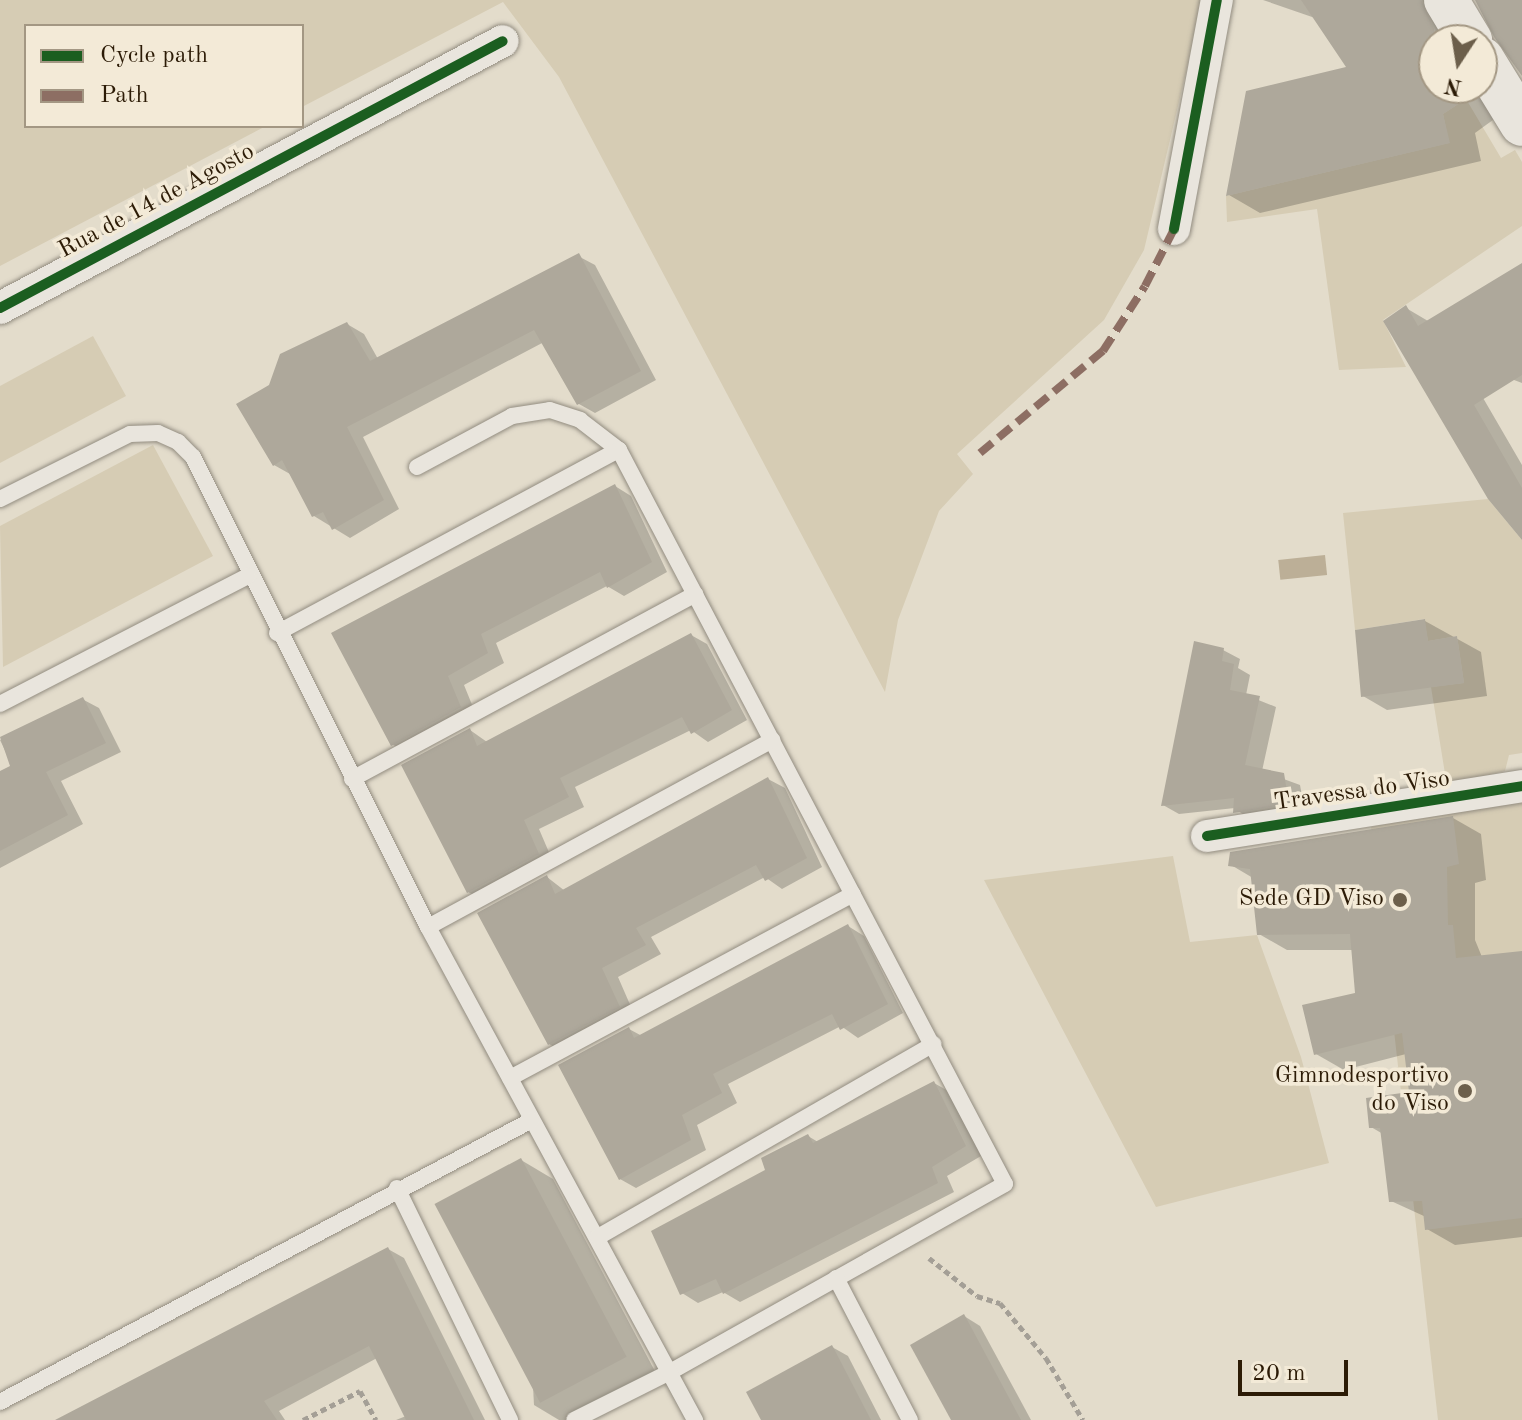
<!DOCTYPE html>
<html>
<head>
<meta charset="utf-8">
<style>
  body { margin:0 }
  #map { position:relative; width:1522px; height:1420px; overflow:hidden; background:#e3dccb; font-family:"Old Standard TT",serif }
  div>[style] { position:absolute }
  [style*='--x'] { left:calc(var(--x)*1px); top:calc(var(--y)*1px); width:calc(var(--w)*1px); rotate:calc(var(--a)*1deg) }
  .green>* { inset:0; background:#d6ccb4 }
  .water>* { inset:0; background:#bcaf97; transform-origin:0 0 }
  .shadow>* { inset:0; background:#0003 }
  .building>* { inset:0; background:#aea89b; transform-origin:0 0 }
  .path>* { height:5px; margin-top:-2.5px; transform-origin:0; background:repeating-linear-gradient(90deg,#a49f96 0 6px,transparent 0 10px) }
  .roads { filter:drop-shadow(0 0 2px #928c80) drop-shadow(0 0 2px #928c80) }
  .lane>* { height:16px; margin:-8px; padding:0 8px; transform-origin:8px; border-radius:8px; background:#e9e5dd }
  .street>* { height:32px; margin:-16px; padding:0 16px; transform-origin:16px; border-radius:16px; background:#e9e5dd }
  .secondary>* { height:44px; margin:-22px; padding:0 22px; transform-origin:22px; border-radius:22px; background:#e9e5dd }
  .quiet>* { height:8px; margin-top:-4px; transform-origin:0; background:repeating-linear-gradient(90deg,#8d6e63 0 16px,transparent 0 24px) }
  .cycleway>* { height:10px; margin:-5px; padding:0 5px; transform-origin:5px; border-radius:5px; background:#1b5e20 }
  .dots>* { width:22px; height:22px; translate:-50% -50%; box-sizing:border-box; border:4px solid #f3ead7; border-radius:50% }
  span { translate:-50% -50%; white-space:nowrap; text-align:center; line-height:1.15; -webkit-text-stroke:7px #f3ead7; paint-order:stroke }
  .street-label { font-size:24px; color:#2c1b06 }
  .poi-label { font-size:24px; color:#2c1b06 }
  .right { translate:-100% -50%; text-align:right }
  .legend { position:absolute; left:24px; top:24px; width:280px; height:104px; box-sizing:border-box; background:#f3ead7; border:2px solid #a39783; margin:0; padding:10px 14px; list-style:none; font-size:24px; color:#2c1b06 }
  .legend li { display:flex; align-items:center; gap:16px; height:40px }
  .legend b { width:40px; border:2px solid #a39783 }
  .north { position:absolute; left:1418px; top:24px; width:80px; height:80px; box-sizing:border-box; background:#f3ead7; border:2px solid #a39783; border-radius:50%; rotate:192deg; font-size:22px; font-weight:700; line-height:32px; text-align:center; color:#2c1b06 }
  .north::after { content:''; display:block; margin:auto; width:28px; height:36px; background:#6c5f4b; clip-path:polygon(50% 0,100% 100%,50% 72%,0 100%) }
  .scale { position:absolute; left:1238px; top:1360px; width:110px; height:36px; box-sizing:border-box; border:4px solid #2c1b06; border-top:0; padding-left:10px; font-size:24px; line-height:28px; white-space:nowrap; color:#2c1b06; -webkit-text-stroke:6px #f3ead7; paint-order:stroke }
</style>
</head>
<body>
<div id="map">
  <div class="green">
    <div style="clip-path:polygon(0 0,1203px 0,1144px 250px,1104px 320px,957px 454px,973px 474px,939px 511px,898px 620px,885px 692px,559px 77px,503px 2px,302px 107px,302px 26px,26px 26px,26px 126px,266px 126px,0 266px)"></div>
    <div style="clip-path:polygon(1466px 99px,1501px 158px,1515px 150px,1522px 162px,1522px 226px,1383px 320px,1406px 367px,1339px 370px,1317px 209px,1227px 222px,1226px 196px,1449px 143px,1443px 114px)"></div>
    <div style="clip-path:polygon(93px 336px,126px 396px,0 463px,0 386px)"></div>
    <div style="clip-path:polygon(153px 445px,213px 556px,3px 667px,0 526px)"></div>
    <div style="clip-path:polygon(1488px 499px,1522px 540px,1522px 753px,1509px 755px,1505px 771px,1447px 786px,1431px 687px,1464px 683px,1457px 636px,1428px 641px,1424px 619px,1355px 630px,1343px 513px)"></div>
    <div style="clip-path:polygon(1522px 786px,1522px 1420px,1438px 1420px,1371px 827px,1452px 811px)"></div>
    <div style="clip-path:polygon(1173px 856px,1190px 942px,1257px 935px,1301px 1057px,1329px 1163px,1156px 1207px,984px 880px)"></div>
  </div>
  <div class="water">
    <div style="left:1325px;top:555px;width:20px;height:47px;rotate:84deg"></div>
  </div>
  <div class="shadow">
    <div style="clip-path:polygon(1263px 0,1426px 0,1450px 40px,1434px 40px,1434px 88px,1479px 88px,1497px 117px,1475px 133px,1481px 161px,1260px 213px,1229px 195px,1349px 69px,1315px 18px)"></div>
    <div style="clip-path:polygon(578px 256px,595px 265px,656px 380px,595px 413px,579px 404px,544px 342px,363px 437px,399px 509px,350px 538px,314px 516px,290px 474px,274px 465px,271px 387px,281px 355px,347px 324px,364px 334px,378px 359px)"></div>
    <div style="clip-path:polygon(1522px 266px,1522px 383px,1461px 360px,1522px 465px,1522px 538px,1406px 308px,1428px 321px)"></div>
    <div style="clip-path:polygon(615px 486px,631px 496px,667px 572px,624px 596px,607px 586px,496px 643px,504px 663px,464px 685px,477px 717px,408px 754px,392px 744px,334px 634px)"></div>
    <div style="clip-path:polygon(1425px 621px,1481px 652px,1487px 696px,1387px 710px,1363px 696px)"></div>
    <div style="clip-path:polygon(691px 635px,707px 644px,747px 720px,708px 742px,691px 730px,575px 787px,584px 807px,539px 829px,554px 864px,485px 901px,468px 892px,470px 730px,487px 742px)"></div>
    <div style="clip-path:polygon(1223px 650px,1240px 659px,1238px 668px,1250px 675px,1246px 695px,1276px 707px,1262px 771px,1300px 785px,1305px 812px,1251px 821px,1235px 808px,1179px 814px,1163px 805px)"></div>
    <div style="clip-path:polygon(82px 699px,99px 708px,121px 752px,61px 781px,83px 824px,0 868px,0 773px,13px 767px,0 740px)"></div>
    <div style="clip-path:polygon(768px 779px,785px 788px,822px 867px,782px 889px,765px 877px,651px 937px,661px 954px,618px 977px,635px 1016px,565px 1053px,549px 1044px,547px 877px,565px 891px)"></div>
    <div style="clip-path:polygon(1453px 818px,1481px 834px,1486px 880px,1475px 883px,1475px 940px,1482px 957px,1522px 953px,1522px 1237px,1455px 1245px,1427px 1229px,1426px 1217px,1391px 1201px,1383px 1134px,1371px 1127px,1411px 1094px,1406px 1054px,1344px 1070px,1316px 1054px,1358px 994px,1354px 950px,1287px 950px,1259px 934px,1253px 878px,1231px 865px)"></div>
    <div style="clip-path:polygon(848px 926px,864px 936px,903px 1013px,858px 1038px,841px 1026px,728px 1084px,737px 1103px,697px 1125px,706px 1150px,636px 1188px,620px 1179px,629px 1029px,642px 1036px)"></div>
    <div style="clip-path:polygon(934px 1083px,950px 1092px,981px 1156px,947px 1176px,954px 1192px,740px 1302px,723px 1292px,698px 1303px,682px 1293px,767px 1171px,808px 1136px,818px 1142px)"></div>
    <div style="clip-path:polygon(521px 1160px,553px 1179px,657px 1375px,573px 1420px,559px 1420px,534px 1405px)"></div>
    <div style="clip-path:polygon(388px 1249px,404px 1258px,485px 1420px,396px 1420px,406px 1416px,377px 1358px,279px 1411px,285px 1420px,59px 1420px)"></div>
    <div style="clip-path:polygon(964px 1316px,980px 1326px,1031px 1420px,954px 1420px)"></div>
    <div style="clip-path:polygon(832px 1347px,848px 1356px,881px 1420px,764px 1420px)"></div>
  </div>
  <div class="building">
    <div style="clip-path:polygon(1301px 0,1421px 0,1434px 29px,1434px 88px,1470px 88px,1474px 94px,1443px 114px,1450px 143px,1226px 196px,1246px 91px,1346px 67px)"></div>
    <div style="clip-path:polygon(1475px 0,1522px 0,1522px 76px,1494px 37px)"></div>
    <div style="clip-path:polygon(579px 253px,641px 371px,577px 405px,534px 330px,347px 427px,384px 500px,332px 530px,323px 512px,312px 517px,282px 460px,273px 466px,236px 404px,269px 385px,280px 354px,347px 322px,370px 361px)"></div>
    <div style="clip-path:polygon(1522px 263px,1522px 375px,1474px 405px,1522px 488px,1522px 540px,1488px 499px,1383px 321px,1406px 305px,1418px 326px)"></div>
    <div style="clip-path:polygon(615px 484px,652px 562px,607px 588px,600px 572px,481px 634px,488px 653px,448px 676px,461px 707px,391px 746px,331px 633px)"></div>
    <div style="clip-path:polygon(1425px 619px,1428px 641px,1457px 636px,1464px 683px,1361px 697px,1355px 630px)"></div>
    <div style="clip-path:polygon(691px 633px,732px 710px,691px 734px,682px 717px,560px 778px,569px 797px,524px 820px,539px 854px,467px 893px,401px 765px,470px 728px,477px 746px)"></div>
    <div style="clip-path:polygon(1194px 641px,1224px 648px,1222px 661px,1234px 664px,1230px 690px,1260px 696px,1245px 765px,1284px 773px,1289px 804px,1233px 813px,1234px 798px,1161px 806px)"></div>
    <div style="clip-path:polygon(83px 697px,106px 743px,46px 772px,68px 815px,0 851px,0 771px,10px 766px,0 737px)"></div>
    <div style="clip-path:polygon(768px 777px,807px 858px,765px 881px,756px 865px,636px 928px,646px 945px,602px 968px,620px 1007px,548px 1045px,477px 913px,547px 875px,555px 894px)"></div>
    <div style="clip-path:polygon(1453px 816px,1459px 864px,1447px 867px,1448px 925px,1453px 925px,1456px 958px,1522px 951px,1522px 1218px,1425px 1230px,1422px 1201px,1389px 1202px,1380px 1128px,1369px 1128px,1366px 1098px,1409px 1092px,1402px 1033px,1314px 1055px,1302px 1005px,1355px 993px,1350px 934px,1257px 935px,1250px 869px,1228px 866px,1230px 852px)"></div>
    <div style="clip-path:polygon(848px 924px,888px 1004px,840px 1030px,832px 1014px,713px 1074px,722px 1093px,682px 1115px,691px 1140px,619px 1180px,558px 1065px,629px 1027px,634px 1038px)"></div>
    <div style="clip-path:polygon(934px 1081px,966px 1146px,932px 1167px,938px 1183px,723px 1294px,716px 1279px,680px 1295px,651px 1231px,765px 1170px,761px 1158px,808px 1134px,813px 1143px)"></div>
    <div style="left:521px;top:1158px;width:225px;height:98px;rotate:62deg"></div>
    <div style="clip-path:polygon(388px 1247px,474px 1420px,406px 1420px,369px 1346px,264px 1401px,277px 1420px,55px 1420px)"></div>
    <div style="clip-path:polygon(964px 1314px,1021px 1420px,951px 1420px,910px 1345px)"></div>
    <div style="clip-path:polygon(832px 1345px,871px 1420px,761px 1420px,746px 1392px)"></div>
  </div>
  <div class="path">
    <div style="--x:929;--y:1258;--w:61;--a:38.4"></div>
    <div style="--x:977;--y:1296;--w:24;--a:17"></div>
    <div style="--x:1000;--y:1303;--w:72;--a:50.1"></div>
    <div style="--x:1046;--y:1358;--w:72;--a:59.2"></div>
    <div style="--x:303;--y:1420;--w:64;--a:-27"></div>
    <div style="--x:360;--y:1391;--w:33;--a:61"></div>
  </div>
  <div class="roads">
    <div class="lane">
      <div style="--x:417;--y:467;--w:108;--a:-28.2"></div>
      <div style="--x:512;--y:416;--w:38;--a:-9"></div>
      <div style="--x:550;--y:410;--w:32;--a:18"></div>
      <div style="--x:580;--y:420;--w:49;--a:37.6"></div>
      <div style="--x:619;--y:450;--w:829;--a:62.26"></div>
      <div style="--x:1005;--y:1184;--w:384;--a:150.7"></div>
      <div style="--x:670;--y:1372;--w:107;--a:153.4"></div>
      <div style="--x:0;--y:499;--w:145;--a:-26.6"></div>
      <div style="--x:130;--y:434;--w:28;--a:-2"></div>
      <div style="--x:158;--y:433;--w:22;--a:24"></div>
      <div style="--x:178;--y:442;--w:21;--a:45"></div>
      <div style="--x:193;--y:457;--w:525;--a:63.43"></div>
      <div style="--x:428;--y:927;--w:561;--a:61.56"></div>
      <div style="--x:277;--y:633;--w:388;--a:-28.2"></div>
      <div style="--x:0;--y:704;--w:279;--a:-27.3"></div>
      <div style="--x:352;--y:779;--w:390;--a:-28.3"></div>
      <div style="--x:428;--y:927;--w:392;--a:-28.5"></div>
      <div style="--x:510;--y:1078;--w:389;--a:-28.2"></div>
      <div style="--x:397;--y:1188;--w:258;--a:64"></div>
      <div style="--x:598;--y:1237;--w:387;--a:-29.9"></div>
      <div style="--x:836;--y:1278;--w:160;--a:62.5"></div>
      <div style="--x:0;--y:1402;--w:602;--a:-27.93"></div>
    </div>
    <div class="street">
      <div style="--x:1174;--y:229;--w:233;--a:-79.4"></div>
      <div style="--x:0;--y:308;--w:569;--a:-27.96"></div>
      <div style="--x:1207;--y:836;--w:319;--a:-9"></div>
    </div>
    <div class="secondary">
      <div style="--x:1446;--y:0;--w:47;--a:59"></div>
      <div style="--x:1482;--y:59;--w:76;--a:58.4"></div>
    </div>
  </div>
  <div class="quiet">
    <div style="--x:980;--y:453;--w:160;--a:-39.7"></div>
    <div style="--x:1103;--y:351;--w:77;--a:-57.1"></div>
    <div style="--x:1145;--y:286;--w:64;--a:-63"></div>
  </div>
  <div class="cycleway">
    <div style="--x:1174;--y:229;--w:233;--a:-79.4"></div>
    <div style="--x:0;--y:308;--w:569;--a:-27.96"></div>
    <div style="--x:1207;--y:836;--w:319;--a:-9"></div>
  </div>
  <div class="dots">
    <div style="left:1400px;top:900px;background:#6c5f4b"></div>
    <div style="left:1465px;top:1091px;background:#6c5f4b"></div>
  </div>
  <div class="street-label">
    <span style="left:157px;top:202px;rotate:-28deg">Rua de 14 de Agosto</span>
    <span style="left:1362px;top:792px;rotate:-8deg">Travessa do Viso</span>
  </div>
  <div class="poi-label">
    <span class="right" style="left:1384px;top:900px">Sede GD Viso</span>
    <span class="right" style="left:1449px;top:1091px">Gimnodesportivo<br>do Viso</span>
  </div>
  <ul class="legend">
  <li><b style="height:10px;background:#1b5e20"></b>Cycle path</li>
  <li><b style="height:10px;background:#8d6e63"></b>Path</li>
  </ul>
  <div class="north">N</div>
  <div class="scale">20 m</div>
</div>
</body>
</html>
